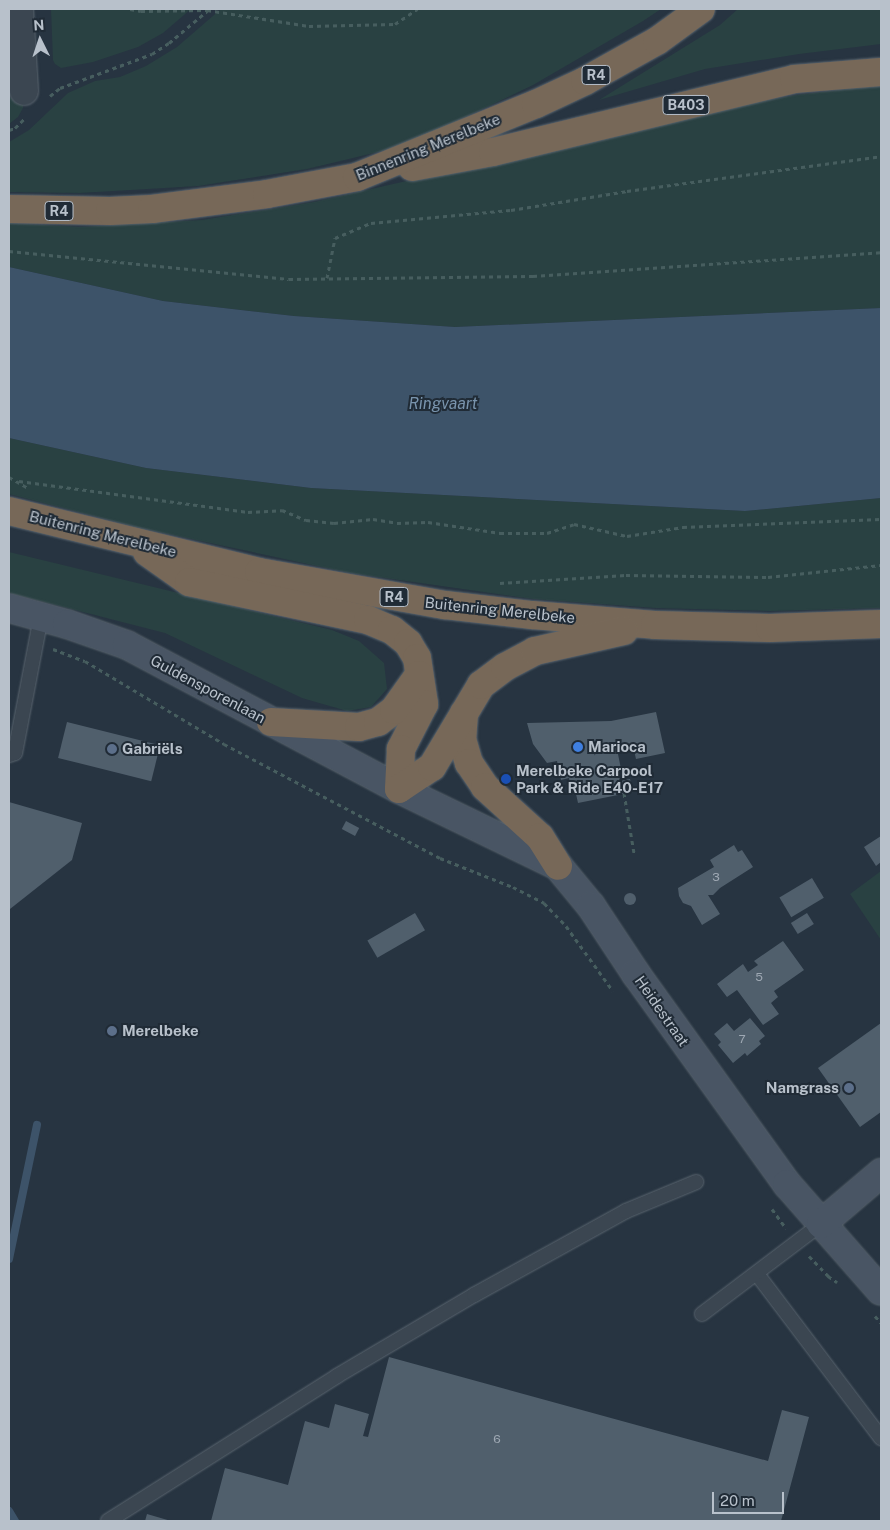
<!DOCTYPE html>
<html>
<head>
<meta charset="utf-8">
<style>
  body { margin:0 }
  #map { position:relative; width:890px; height:1530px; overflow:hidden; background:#273441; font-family:"Public Sans",sans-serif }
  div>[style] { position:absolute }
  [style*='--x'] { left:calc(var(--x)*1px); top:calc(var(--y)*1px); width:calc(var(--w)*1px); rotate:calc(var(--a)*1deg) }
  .green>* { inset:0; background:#294142 }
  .water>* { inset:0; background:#3d5369 }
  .stream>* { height:8px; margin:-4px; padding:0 4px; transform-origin:4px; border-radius:4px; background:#3d5369 }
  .building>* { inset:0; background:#505f6c; transform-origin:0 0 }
  .round { border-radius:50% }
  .path>* { height:3px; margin-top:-1.5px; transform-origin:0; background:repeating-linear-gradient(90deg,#475e5f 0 4px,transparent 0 8px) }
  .roads { filter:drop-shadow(0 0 1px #59646e) drop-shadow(0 0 1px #59646e) }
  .lane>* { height:14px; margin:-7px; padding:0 7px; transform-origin:7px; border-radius:7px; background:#3b4651 }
  .street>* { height:28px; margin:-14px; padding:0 14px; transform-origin:14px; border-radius:14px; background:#3b4651 }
  .secondary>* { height:28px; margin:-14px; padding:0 14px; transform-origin:14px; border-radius:14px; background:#495564 }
  .highway>* { height:28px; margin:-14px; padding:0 14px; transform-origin:14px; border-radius:14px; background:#776858 }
  .dots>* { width:14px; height:14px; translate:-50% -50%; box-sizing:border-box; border:2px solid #202b36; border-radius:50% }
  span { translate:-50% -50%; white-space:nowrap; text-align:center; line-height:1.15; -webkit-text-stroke:4px #202b36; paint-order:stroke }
  .number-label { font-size:12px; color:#9ea8b3 }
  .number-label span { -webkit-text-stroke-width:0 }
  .shield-label span { padding:1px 4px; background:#202b36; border:1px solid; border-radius:4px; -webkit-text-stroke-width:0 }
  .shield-label { font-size:14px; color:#b8c1cb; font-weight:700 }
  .street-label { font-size:15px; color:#b8c1cb }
  .poi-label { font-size:15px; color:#b8c1cb; font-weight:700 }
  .left { translate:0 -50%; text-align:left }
  .right { translate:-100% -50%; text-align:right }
  .water-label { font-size:16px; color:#7994ad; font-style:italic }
  .frame { position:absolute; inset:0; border:10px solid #b8c1cb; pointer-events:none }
  .north { position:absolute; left:15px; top:15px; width:50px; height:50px; -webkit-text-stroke:4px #202b36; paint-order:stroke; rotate:356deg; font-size:14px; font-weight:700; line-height:20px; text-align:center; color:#b8c1cb }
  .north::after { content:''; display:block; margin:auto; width:18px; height:22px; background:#b8c1cb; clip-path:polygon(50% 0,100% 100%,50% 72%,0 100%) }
  .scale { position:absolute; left:712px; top:1492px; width:72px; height:22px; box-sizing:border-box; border:2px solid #b8c1cb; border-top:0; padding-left:6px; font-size:15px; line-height:18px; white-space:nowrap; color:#b8c1cb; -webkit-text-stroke:4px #202b36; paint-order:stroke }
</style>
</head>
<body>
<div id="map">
  <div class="green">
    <div style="clip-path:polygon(51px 9px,191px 9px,163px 33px,138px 47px,93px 62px,61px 68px,55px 64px,53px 60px)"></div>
    <div style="clip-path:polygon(221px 9px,661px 9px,643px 21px,533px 85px,407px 145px,307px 169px,198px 186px,80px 193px,9px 192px,9px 142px,29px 130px,68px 93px,95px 81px,120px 77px,146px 66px,177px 47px)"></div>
    <div style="clip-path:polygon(738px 9px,881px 9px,881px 44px,799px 54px,705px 69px,599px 100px,720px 25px)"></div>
    <div style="clip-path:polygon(881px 85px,881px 308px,455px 327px,294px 316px,163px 301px,9px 267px,9px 223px,80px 227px,202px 220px,314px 202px,736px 106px,796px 95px)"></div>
    <div style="clip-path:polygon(12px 97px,23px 103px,23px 108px,18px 117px,9px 124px,9px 98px)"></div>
    <div style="clip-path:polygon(9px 438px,146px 468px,311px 488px,745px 511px,881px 498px,881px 608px,770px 611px,656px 608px,533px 599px,350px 573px,140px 528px,9px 494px)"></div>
    <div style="clip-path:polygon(9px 552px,332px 630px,359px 641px,384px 663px,387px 689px,371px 707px,347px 711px,302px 698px,165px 633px,9px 593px)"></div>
    <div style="clip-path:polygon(881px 871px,881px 940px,850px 894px)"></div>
  </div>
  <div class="water">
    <div style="clip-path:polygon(9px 267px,163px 301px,294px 316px,455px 327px,881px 308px,881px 498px,745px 511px,311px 488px,146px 468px,9px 438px)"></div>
  </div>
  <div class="stream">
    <div style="--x:9;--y:1259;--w:137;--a:-78.2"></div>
    <div style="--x:9;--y:1511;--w:12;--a:59"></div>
  </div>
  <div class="building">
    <div style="clip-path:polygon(656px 712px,665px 753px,636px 759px,633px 746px,617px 749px,621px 769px,618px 770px,620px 781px,630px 779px,633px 792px,578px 803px,576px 794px,572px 795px,569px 778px,561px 780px,557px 761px,547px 763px,533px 744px,527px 723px,611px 721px)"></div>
    <div style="left:67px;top:722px;width:96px;height:37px;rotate:14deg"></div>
    <div style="clip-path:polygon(9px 802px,82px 823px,72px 860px,10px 909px)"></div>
    <div style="left:346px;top:821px;width:15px;height:9px;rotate:28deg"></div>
    <div style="clip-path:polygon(881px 836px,881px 862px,876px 866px,864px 847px)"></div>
    <div style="clip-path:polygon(734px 845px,738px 852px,742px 850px,753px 867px,720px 888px,713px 895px,708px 895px,720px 914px,702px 925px,691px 906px,683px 903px,679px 896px,678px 888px,714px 867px,710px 860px)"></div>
    <div style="left:812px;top:878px;width:23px;height:38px;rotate:59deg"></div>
    <div class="round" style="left:624px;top:893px;width:12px;height:12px"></div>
    <div style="left:415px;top:913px;width:20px;height:55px;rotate:60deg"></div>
    <div style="left:807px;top:913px;width:13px;height:19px;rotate:58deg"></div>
    <div style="clip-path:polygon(783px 941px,804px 970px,774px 991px,778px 997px,771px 1003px,779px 1014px,763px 1025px,737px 990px,727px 997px,717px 984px,743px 964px,748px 972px,758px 965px,754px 961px)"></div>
    <div style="clip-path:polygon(750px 1018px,765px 1036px,759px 1041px,761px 1044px,747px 1056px,745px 1053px,733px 1063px,718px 1045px,721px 1042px,714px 1034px,727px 1023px,734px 1031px)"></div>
    <div style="clip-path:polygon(881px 1023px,881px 1112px,860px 1127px,818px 1068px)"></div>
    <div style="clip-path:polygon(389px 1357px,768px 1461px,782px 1410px,809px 1417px,781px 1521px,211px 1521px,225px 1468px,288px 1485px,305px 1421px,329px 1428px,335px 1404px,369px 1414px,363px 1436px,368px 1437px)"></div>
    <div style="clip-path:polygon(147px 1514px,171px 1521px,145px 1521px)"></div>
  </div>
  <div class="path">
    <div style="--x:130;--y:9;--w:11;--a:10"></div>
    <div style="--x:141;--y:11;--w:66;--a:-0.9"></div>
    <div style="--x:207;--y:10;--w:103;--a:8.9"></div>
    <div style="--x:309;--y:26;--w:86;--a:-1.3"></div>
    <div style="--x:395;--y:24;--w:27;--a:-34"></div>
    <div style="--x:50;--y:96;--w:13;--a:-39"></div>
    <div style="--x:60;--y:88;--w:98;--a:-20.3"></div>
    <div style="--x:152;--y:54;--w:20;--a:-33"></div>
    <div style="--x:169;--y:43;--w:50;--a:-40.1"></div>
    <div style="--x:9;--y:130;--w:6;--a:-18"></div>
    <div style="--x:15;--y:128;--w:16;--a:-45"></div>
    <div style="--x:9;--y:251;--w:281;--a:5.7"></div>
    <div style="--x:289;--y:279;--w:244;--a:-0.7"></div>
    <div style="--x:533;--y:276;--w:349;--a:-3.9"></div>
    <div style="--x:327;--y:278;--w:41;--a:-78.7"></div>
    <div style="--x:335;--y:238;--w:39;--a:-23"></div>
    <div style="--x:371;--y:223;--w:141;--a:-5.3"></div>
    <div style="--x:511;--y:210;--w:118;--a:-9.3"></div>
    <div style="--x:627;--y:191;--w:256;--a:-7.8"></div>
    <div style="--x:9;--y:477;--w:22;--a:30"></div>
    <div style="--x:19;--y:481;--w:231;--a:7.7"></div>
    <div style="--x:248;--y:512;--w:34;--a:-3"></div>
    <div style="--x:282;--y:510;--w:26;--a:23"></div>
    <div style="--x:306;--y:520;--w:28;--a:6"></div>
    <div style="--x:334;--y:523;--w:39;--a:-6"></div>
    <div style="--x:373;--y:519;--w:24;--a:9"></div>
    <div style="--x:397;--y:523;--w:31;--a:-2"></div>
    <div style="--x:428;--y:522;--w:73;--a:8.7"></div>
    <div style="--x:500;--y:533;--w:47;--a:0"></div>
    <div style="--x:547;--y:533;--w:28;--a:-18"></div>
    <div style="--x:574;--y:524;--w:54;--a:12.8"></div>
    <div style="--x:627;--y:536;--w:57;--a:-9.1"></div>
    <div style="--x:683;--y:527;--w:198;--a:-2.3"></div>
    <div style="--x:500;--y:583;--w:126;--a:-3.6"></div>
    <div style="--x:626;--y:575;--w:142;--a:0.8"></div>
    <div style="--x:768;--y:577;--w:114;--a:-6.1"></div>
    <div style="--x:53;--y:649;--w:34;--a:21"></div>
    <div style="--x:85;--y:661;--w:162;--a:30.8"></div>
    <div style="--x:224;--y:744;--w:244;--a:27.8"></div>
    <div style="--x:440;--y:858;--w:79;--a:21.7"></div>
    <div style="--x:513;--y:887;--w:35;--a:27"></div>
    <div style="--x:544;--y:903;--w:32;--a:46"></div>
    <div style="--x:566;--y:926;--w:80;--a:54.1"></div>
    <div style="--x:624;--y:793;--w:61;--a:80.5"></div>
    <div style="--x:772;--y:1209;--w:24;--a:54"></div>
    <div style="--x:809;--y:1256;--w:28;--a:46"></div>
    <div style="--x:828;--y:1276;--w:11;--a:34"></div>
    <div style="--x:875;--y:1316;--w:9;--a:49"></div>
  </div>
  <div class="roads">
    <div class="lane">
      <div style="--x:9;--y:755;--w:6;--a:-18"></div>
      <div style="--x:15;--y:753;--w:138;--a:-79.2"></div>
      <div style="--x:757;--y:1274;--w:206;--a:52.9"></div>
      <div style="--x:702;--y:1314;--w:149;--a:-37.1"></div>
      <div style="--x:108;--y:1521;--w:271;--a:-32.3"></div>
      <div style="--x:337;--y:1376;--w:159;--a:-30.6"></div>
      <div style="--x:474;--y:1295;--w:174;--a:-28.9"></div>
      <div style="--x:626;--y:1211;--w:76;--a:-22.5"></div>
    </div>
    <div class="street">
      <div style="--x:19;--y:9;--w:82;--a:86.5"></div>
    </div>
    <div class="secondary">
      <div style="--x:9;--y:608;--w:60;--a:15.4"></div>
      <div style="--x:67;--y:624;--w:64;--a:19.3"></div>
      <div style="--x:127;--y:645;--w:308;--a:27.9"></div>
      <div style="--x:399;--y:789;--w:177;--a:25.8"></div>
      <div style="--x:558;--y:866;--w:52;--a:50.5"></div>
      <div style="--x:591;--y:906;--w:82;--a:56.5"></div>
      <div style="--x:636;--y:974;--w:259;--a:54.3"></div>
      <div style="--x:787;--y:1184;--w:142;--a:48.7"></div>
      <div style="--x:821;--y:1224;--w:79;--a:-40.4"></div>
    </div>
    <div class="highway">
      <div style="--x:412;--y:167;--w:82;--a:-10.5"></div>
      <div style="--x:493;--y:152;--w:310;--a:-13.6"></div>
      <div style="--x:794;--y:79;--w:87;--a:-4.6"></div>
      <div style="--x:9;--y:209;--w:101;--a:1.1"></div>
      <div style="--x:110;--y:211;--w:42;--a:-2.7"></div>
      <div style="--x:152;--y:209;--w:116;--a:-7.4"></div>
      <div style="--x:267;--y:194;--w:92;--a:-10.7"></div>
      <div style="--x:357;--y:177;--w:193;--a:-22.2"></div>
      <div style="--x:536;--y:104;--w:54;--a:-25.1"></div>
      <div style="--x:585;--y:81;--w:82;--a:-29.1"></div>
      <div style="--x:657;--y:41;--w:54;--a:-36"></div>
      <div style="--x:9;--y:511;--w:257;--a:13.7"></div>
      <div style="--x:259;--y:572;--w:189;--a:10.1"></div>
      <div style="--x:445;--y:605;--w:88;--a:6.6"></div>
      <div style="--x:532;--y:615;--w:123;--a:4.6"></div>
      <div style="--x:655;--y:625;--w:115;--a:1.5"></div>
      <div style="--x:770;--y:628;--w:111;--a:-2.1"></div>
      <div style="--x:147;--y:552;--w:52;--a:35.5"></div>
      <div style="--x:189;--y:582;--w:183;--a:12"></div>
      <div style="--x:368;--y:620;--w:26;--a:23"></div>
      <div style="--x:392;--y:630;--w:21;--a:39"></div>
      <div style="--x:408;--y:643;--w:17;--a:59"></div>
      <div style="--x:417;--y:658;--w:47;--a:81.3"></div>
      <div style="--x:424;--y:704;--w:51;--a:117.1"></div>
      <div style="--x:401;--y:749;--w:40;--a:92.9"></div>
      <div style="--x:464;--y:713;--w:26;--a:94"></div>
      <div style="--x:462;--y:739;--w:25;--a:74"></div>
      <div style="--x:469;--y:763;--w:29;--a:56"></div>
      <div style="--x:485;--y:787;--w:74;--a:42.3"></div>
      <div style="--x:540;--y:837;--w:34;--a:58"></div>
      <div style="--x:271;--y:722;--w:88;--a:3.3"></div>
      <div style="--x:359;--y:727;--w:20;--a:-15"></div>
      <div style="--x:378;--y:722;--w:20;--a:-37"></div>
      <div style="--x:394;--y:710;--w:43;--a:-54.5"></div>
      <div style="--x:399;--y:789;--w:40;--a:-34"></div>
      <div style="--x:432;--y:767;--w:96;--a:-59.1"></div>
      <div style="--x:481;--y:685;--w:30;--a:-37"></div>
      <div style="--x:505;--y:667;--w:34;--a:-28"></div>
      <div style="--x:535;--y:651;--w:91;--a:-12.7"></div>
    </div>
  </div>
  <div class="dots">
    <div style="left:578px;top:747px;background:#3f7fe0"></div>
    <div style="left:112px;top:749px;background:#5c6f8a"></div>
    <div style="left:506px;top:779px;background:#1a4fb4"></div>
    <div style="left:112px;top:1031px;background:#5c6f8a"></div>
    <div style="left:849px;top:1088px;background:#5c6f8a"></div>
  </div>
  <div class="number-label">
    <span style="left:716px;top:878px">3</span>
    <span style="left:759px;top:978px">5</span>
    <span style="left:742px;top:1040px">7</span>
    <span style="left:497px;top:1440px">6</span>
  </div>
  <div class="shield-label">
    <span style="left:596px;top:75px">R4</span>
    <span style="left:686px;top:105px">B403</span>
    <span style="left:59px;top:211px">R4</span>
    <span style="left:394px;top:597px">R4</span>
  </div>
  <div class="street-label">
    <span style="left:428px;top:147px;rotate:-22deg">Binnenring Merelbeke</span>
    <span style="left:103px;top:534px;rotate:14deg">Buitenring Merelbeke</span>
    <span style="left:500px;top:610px;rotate:6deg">Buitenring Merelbeke</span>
    <span style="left:208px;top:689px;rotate:28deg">Guldensporenlaan</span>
    <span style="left:662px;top:1011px;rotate:55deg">Heidestraat</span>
  </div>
  <div class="poi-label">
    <span class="left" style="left:588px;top:747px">Marioca</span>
    <span class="left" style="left:122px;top:749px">Gabriëls</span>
    <span class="left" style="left:516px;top:779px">Merelbeke Carpool<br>Park &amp; Ride E40-E17</span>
    <span class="left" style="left:122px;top:1031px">Merelbeke</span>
    <span class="right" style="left:839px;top:1088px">Namgrass</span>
  </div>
  <div class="water-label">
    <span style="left:443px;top:404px">Ringvaart</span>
  </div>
  <div class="frame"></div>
  <div class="north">N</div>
  <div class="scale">20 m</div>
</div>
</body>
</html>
